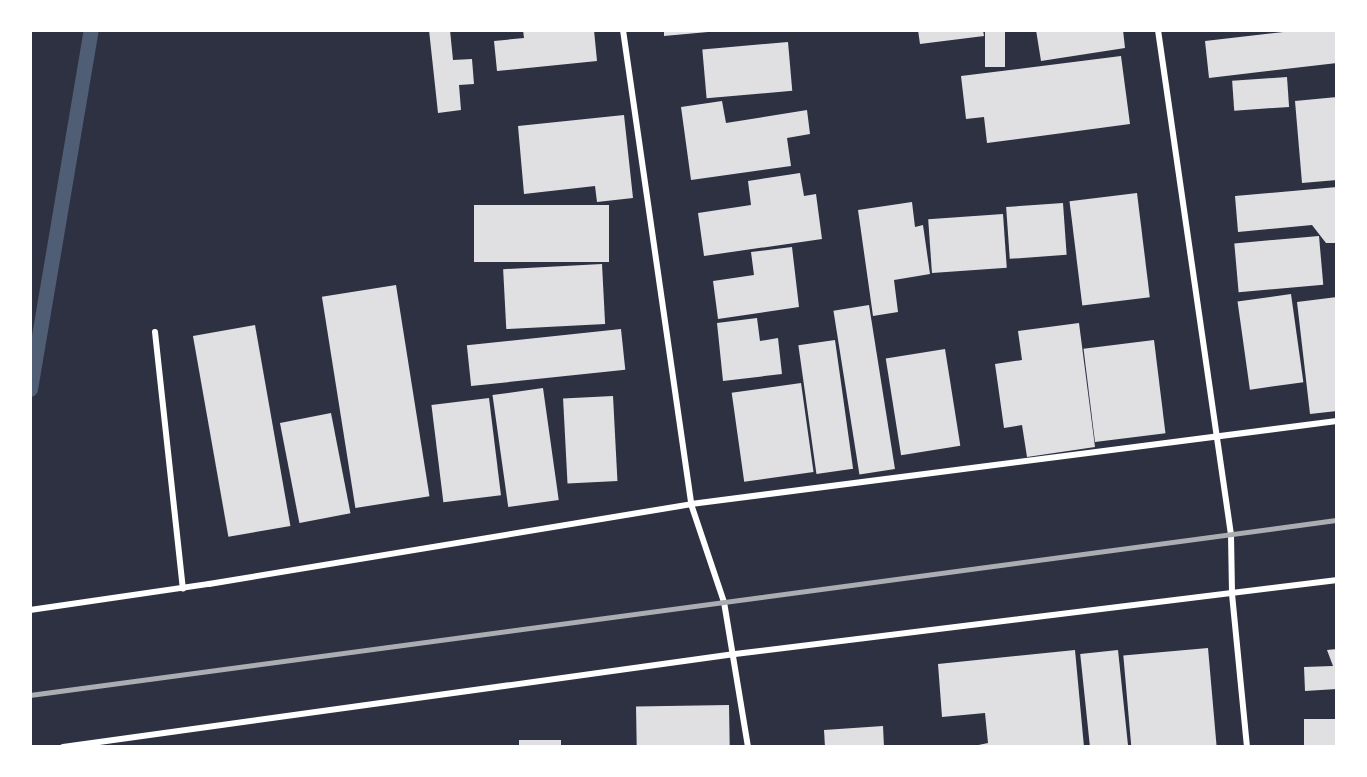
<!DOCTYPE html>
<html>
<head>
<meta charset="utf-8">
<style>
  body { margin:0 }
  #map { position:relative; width:1367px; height:777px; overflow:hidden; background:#2d3142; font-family:"PT Sans Narrow",sans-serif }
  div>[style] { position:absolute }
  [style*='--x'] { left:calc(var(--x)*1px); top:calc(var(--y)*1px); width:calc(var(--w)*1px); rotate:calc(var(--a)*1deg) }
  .stream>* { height:15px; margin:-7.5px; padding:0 7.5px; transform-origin:7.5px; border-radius:7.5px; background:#4f5d75 }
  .building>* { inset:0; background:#e0e0e3; transform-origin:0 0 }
  .minor>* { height:6px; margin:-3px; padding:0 3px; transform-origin:3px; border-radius:3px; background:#fff }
  .rail>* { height:4.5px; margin:-2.25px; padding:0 2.25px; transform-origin:2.25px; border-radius:2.25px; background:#abadb3 }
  span { translate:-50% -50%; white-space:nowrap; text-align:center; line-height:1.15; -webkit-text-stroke:4.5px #fff; paint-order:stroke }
  .frame { position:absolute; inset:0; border:32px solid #fff; pointer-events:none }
</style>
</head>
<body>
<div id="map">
  <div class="stream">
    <div style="--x:30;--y:389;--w:364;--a:-80.4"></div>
  </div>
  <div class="building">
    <div style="clip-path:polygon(429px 30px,450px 30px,453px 60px,472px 59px,474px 84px,459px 85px,461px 110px,438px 113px)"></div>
    <div style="clip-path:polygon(523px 30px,594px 30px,597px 61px,497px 71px,494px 41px,524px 38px)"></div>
    <div style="clip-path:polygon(664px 30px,708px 30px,708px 32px,664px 36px)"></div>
    <div style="clip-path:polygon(918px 30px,983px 30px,984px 36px,920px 44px)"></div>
    <div style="left:985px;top:30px;width:20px;height:37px"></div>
    <div style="clip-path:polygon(1036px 30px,1123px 30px,1125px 48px,1041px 61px)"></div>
    <div style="clip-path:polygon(1301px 30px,1337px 30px,1337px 63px,1209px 78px,1205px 41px)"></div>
    <div style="left:788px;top:42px;width:49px;height:86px;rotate:85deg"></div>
    <div style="clip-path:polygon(1121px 56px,1130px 124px,987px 143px,984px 117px,966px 119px,961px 76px)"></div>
    <div style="left:1287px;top:77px;width:30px;height:55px;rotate:86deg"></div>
    <div style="clip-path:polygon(1337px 97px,1337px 180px,1302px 183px,1295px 101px)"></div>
    <div style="clip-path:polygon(722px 101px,726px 123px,807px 110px,810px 134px,787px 138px,791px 166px,691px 180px,681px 107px)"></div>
    <div style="clip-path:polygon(624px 115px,633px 198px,597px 202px,595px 186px,524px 194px,518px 126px)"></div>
    <div style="clip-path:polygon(800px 173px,804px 196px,816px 194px,822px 239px,704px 256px,698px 213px,751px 205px,748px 181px)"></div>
    <div style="clip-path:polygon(1337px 187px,1337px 243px,1326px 243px,1312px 225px,1238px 232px,1235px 196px)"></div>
    <div style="left:1137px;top:193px;width:105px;height:68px;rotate:83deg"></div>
    <div style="clip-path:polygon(912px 202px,915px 227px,923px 225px,930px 274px,894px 280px,898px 312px,873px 316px,858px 210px)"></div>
    <div style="left:1063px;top:203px;width:52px;height:57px;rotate:86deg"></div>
    <div style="left:474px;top:205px;width:135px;height:57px"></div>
    <div style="left:1003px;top:214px;width:54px;height:75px;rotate:86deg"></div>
    <div style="left:1319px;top:236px;width:49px;height:85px;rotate:85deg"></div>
    <div style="clip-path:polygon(792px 247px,799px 307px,718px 319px,713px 281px,754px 275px,751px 252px)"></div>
    <div style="left:602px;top:264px;width:60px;height:99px;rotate:87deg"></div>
    <div style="left:396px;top:285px;width:214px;height:75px;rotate:81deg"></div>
    <div style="left:1291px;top:294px;width:89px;height:54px;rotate:82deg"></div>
    <div style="clip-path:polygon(1337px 297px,1337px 411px,1310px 414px,1297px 302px)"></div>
    <div style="left:869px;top:305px;width:166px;height:36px;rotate:81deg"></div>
    <div style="clip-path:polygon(757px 318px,760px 341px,778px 338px,782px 374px,723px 381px,717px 323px)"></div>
    <div style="clip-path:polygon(1079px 323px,1095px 447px,1027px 457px,1022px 425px,1004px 428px,995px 364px,1022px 360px,1018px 331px)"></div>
    <div style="left:255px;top:325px;width:204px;height:63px;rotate:80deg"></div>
    <div style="left:621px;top:329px;width:41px;height:155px;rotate:84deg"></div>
    <div style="left:835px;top:340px;width:130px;height:37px;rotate:82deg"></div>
    <div style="left:1154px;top:340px;width:94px;height:71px;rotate:83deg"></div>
    <div style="left:945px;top:349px;width:98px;height:60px;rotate:81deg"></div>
    <div style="left:801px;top:383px;width:90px;height:70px;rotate:82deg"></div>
    <div style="left:543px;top:388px;width:113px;height:51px;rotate:82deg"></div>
    <div style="left:613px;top:396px;width:85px;height:50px;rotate:87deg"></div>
    <div style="left:489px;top:398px;width:98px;height:58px;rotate:83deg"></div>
    <div style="left:331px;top:413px;width:102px;height:52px;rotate:79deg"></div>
    <div style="left:1208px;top:648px;width:99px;height:85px;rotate:85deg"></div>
    <div style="clip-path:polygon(1337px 649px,1337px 689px,1305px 691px,1304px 667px,1333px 666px,1327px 650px)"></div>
    <div style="clip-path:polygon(1075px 650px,1084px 747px,969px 747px,988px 743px,985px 713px,942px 717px,938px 664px)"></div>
    <div style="left:1118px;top:650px;width:98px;height:38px;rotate:84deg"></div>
    <div style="left:729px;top:705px;width:42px;height:93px;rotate:89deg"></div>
    <div style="left:1337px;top:719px;width:28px;height:33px;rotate:90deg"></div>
    <div style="clip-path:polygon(883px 726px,884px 747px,825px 747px,824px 730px)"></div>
    <div style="left:519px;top:740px;width:42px;height:7px"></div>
  </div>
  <div class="minor">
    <div style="--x:623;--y:30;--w:479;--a:81.8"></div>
    <div style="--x:691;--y:504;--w:103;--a:71.4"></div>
    <div style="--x:724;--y:602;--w:147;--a:80.6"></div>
    <div style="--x:1158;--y:30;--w:510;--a:81.77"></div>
    <div style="--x:1231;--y:535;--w:59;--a:89"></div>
    <div style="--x:1232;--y:594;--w:154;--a:84.4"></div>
    <div style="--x:155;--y:332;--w:258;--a:83.8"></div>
    <div style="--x:30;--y:610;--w:181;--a:-8.3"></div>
    <div style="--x:209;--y:584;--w:489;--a:-9.4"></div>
    <div style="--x:691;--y:504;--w:651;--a:-7.32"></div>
    <div style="--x:63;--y:747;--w:678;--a:-7.88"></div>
    <div style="--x:735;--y:654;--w:607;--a:-7.01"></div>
  </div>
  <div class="rail">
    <div style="--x:30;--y:695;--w:1319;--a:-7.63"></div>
  </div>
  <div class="frame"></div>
</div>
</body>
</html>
